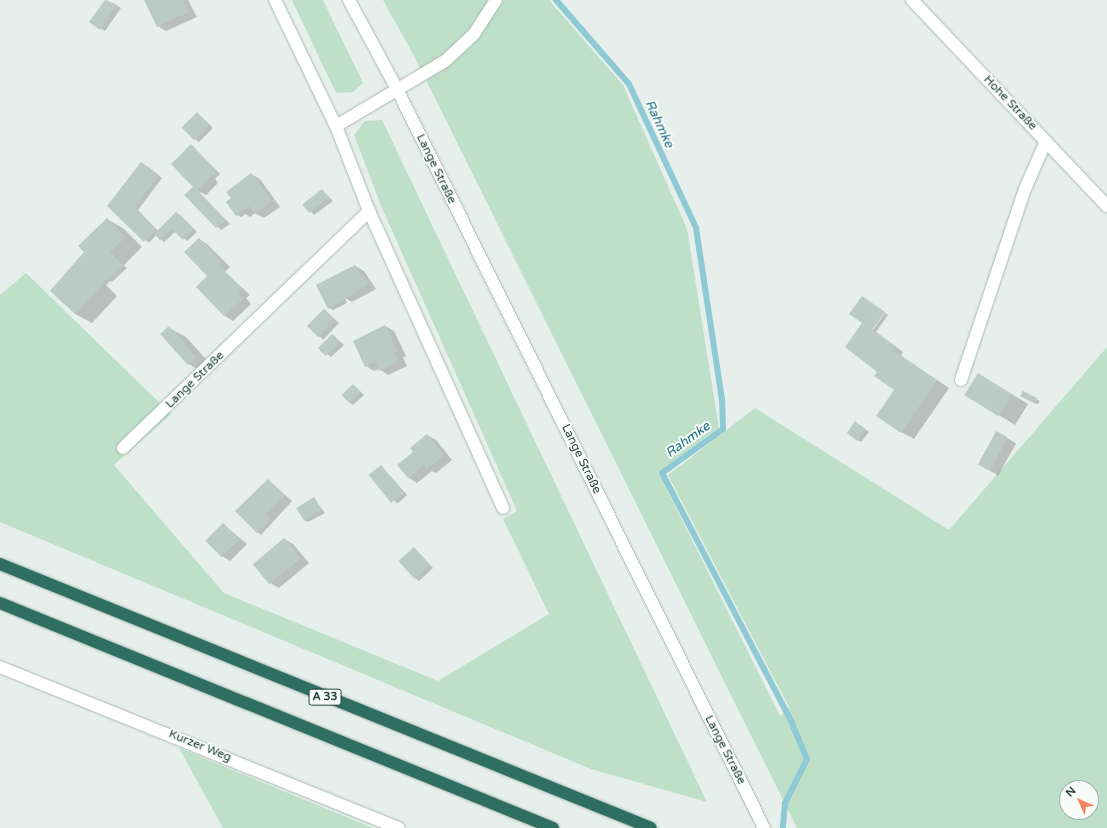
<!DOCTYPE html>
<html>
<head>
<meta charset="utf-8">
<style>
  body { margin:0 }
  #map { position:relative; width:1107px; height:828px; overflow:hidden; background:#e6efeb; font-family:"Varela Round",sans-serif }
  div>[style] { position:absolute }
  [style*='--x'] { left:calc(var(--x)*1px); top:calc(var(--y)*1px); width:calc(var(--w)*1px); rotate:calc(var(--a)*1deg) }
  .green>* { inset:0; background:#bfe0c8 }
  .shadow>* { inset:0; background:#0003; transform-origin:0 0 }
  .stream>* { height:6px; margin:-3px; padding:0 3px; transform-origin:3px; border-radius:3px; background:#8ec9d4 }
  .building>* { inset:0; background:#bbcac4; transform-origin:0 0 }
  .roads { filter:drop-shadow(0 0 1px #a8b8b2) drop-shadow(0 0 1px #a8b8b2) }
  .minor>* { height:12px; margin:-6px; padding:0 6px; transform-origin:6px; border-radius:6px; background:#fff }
  .highway>* { height:12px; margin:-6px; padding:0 6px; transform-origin:6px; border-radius:6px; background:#2f6f62 }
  span { translate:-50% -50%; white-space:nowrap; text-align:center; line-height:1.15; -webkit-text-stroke:4px #f7fbf9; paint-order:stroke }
  .shield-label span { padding:1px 3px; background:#f7fbf9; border:1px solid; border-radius:3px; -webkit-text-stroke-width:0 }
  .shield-label { font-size:11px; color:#24423a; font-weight:700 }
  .street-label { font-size:12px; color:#24423a }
  .water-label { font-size:13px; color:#1c6f80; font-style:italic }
  .north { position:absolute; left:1059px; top:780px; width:40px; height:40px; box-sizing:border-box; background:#f7fbf9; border:1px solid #a3b1ad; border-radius:50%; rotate:315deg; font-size:11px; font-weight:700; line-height:16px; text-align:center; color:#24423a }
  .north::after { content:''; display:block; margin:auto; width:14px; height:18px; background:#f4845f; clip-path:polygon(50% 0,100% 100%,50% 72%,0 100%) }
</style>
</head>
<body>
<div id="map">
  <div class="green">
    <div style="clip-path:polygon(292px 0,323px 0,363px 83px,353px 92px,336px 93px)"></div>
    <div style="clip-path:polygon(evenodd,383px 0,549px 0,623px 85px,687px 229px,719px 428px,658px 472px,780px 716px,789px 707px,668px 475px,755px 408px,949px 530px,1107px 347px,1107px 828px,797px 828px,414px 56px,383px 0,1067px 788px,1091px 788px,1091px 812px,1067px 812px,1067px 788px)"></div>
    <div style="clip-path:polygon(382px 120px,707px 802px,591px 769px,0 522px,0 295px,26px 273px,171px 414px,114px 465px,224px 593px,438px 681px,549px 614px,503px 519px,517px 511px,382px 208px,354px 135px,365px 121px)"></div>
    <div style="clip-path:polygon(179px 748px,373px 828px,223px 828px)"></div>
  </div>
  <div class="shadow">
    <div style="clip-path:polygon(106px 0,121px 8px,105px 31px,90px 22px)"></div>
    <div style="clip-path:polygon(145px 0,188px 0,197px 17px,166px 31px,158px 26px)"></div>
    <div style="clip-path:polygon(197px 113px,213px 128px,199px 142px,196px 140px)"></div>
    <div style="clip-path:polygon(191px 146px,220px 174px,215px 179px,218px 183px,206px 195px,198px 191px,230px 224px,221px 230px,186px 196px,195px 187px)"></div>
    <div style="clip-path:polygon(145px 165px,162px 178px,138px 210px,158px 231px,177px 213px,180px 215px,197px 232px,187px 241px,176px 231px,164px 242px,156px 235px,149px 243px,109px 205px)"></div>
    <div style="clip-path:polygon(251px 174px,260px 179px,280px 207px,264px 218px,255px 213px,250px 217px,246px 214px,241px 217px,237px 215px,232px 199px)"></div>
    <div style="clip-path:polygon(322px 190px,333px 201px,314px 215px,303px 204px)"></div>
    <div style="clip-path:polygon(107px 219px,124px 229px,142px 247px,124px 265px,127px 268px,112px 282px,110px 281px,106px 285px,117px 296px,92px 323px,75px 314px,84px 253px)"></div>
    <div style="clip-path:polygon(199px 239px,207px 244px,230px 267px,225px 272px,250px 295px,246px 298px,251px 304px,233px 321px,225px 316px,197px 287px,209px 276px)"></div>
    <div style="clip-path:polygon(355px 266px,364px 271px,376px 289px,352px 302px,345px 298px,347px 303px,333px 310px,329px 308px)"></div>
    <div style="left:325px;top:310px;width:19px;height:23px;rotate:43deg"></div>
    <div style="clip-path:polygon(885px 313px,888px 315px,876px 332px,903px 352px,901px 356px,905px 359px,949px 388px,914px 439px,901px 432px,895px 390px,878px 372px,872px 329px,873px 330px)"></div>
    <div style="clip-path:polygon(385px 326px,394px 331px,406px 356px,403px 358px,407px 366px,388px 375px,379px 369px,374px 371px,366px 366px)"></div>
    <div style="clip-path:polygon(169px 328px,186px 337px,213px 367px,205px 374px,189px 364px)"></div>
    <div style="clip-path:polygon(333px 335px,344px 345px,331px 357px,320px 348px)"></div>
    <div style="clip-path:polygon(995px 384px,1028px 404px,1015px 425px,966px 395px)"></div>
    <div style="clip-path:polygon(353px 385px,364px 395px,353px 405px,350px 403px)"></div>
    <div style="left:1023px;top:392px;width:19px;height:4px;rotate:28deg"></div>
    <div style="clip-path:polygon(860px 425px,869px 432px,861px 442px,857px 440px)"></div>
    <div style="left:996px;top:432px;width:23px;height:37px;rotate:29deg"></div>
    <div style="clip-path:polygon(427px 435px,436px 440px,452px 460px,436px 473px,432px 471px,417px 483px,409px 478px,399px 465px,415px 452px)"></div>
    <div style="left:381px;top:466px;width:39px;height:13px;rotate:48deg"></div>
    <div style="clip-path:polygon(268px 480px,292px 501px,261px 535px,257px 532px)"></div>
    <div style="clip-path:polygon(314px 499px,325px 513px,308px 522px,304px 520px)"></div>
    <div style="clip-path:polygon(223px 524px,247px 544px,230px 561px,222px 556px)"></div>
    <div style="clip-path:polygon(284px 539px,293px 544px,309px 563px,279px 588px,270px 583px,254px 565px)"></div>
    <div style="clip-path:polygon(414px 548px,433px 568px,419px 581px,415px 578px)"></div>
  </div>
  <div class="stream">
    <div style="--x:556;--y:0;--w:111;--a:49"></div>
    <div style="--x:629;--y:84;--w:159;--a:65"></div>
    <div style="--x:696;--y:228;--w:173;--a:81.4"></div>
    <div style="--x:722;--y:399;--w:30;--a:88"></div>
    <div style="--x:723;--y:429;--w:75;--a:144.2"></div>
    <div style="--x:662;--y:473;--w:280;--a:62.5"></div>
    <div style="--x:791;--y:721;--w:41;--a:67.2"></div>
    <div style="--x:807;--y:759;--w:49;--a:116.6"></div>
    <div style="--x:785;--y:803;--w:25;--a:95"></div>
  </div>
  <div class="building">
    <div style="clip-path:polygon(105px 0,117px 5px,100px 30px,89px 22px)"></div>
    <div style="clip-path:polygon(144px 0,183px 0,189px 12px,157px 27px)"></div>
    <div style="left:197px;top:112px;width:18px;height:22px;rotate:45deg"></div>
    <div style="clip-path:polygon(191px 144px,217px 171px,197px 190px,226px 221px,216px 228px,184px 195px,193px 187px,171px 164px)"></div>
    <div style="clip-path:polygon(141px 162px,159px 175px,135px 207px,156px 230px,144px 242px,107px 206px)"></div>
    <div style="clip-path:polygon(251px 173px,272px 201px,255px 214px,249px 206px,236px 216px,226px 202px,231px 198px,226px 192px)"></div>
    <div style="left:322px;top:189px;width:11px;height:25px;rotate:52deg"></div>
    <div style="clip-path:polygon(176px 212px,194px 229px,183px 240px,172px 229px,160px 240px,154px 234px)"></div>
    <div style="clip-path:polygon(107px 218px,126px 237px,110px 252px,123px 266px,108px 281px,106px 279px,100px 284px,101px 286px,75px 314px,50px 291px,84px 252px,78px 246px)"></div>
    <div style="clip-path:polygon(199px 238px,222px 262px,219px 266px,242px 289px,238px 293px,244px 298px,224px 316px,196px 287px,207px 276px,184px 252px)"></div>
    <div style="clip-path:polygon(355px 265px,361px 276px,364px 274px,368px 283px,366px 286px,328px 309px,316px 285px)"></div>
    <div style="clip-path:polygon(862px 296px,885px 312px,872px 330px,895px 346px,893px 350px,937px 380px,901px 433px,876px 416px,894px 390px,874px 376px,877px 372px,845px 347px,862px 323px,849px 314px)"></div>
    <div style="left:324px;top:309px;width:16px;height:24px;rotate:45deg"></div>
    <div style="clip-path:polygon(385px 325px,398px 351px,395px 353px,399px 362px,379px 371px,375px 362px,365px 367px,353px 341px)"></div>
    <div style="left:169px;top:326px;width:42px;height:12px;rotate:48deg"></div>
    <div style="left:332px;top:334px;width:11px;height:20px;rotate:45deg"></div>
    <div style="left:978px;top:373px;width:40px;height:26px;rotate:32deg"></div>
    <div style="left:353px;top:384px;width:11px;height:16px;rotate:45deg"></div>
    <div style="left:1023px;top:391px;width:16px;height:6px;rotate:27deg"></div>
    <div style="clip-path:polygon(855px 421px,865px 429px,857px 441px,847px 433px)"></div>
    <div style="left:996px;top:431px;width:13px;height:38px;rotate:27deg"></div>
    <div style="clip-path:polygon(427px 434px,444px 455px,427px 469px,424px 465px,408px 478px,397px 465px,413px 452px,410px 448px)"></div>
    <div style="left:381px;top:465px;width:36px;height:16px;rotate:51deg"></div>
    <div style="clip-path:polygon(268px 479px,285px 496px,266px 514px,271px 519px,257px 533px,235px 511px)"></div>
    <div style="left:314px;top:497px;width:15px;height:21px;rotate:58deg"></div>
    <div style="left:223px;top:523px;width:23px;height:25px;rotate:45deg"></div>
    <div style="left:284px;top:538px;width:26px;height:41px;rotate:50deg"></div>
    <div style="left:414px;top:547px;width:24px;height:21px;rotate:48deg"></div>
  </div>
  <div class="roads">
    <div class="minor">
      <div style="--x:275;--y:0;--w:140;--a:64.2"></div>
      <div style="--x:349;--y:0;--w:103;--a:61.7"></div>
      <div style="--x:398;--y:91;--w:823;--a:63.59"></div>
      <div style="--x:496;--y:0;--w:40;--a:122.9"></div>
      <div style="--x:474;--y:34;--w:40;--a:137"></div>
      <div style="--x:445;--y:61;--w:127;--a:149.2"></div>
      <div style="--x:336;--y:126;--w:91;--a:68.8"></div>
      <div style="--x:369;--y:211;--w:326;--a:65.7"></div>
      <div style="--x:912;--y:0;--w:284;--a:46.6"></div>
      <div style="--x:961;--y:380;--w:201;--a:-71.5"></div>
      <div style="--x:1025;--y:189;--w:52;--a:-66.4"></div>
      <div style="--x:123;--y:448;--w:342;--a:-43.9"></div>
      <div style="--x:0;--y:667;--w:430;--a:22"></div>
    </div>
    <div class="highway">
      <div style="--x:0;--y:564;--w:702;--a:22.07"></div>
      <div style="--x:0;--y:603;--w:597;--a:22.14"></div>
    </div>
  </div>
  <div class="shield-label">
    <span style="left:325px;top:697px">A 33</span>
  </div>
  <div class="street-label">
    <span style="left:1010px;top:103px;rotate:46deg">Hohe Straße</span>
    <span style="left:436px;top:169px;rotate:64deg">Lange Straße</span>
    <span style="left:195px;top:380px;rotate:-44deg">Lange Straße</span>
    <span style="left:581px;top:459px;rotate:64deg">Lange Straße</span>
    <span style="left:200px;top:746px;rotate:22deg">Kurzer Weg</span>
    <span style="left:725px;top:750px;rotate:63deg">Lange Straße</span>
  </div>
  <div class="water-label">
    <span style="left:659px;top:124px;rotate:65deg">Rahmke</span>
    <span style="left:688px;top:440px;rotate:-36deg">Rahmke</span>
  </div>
  <div class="north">N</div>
</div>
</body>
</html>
